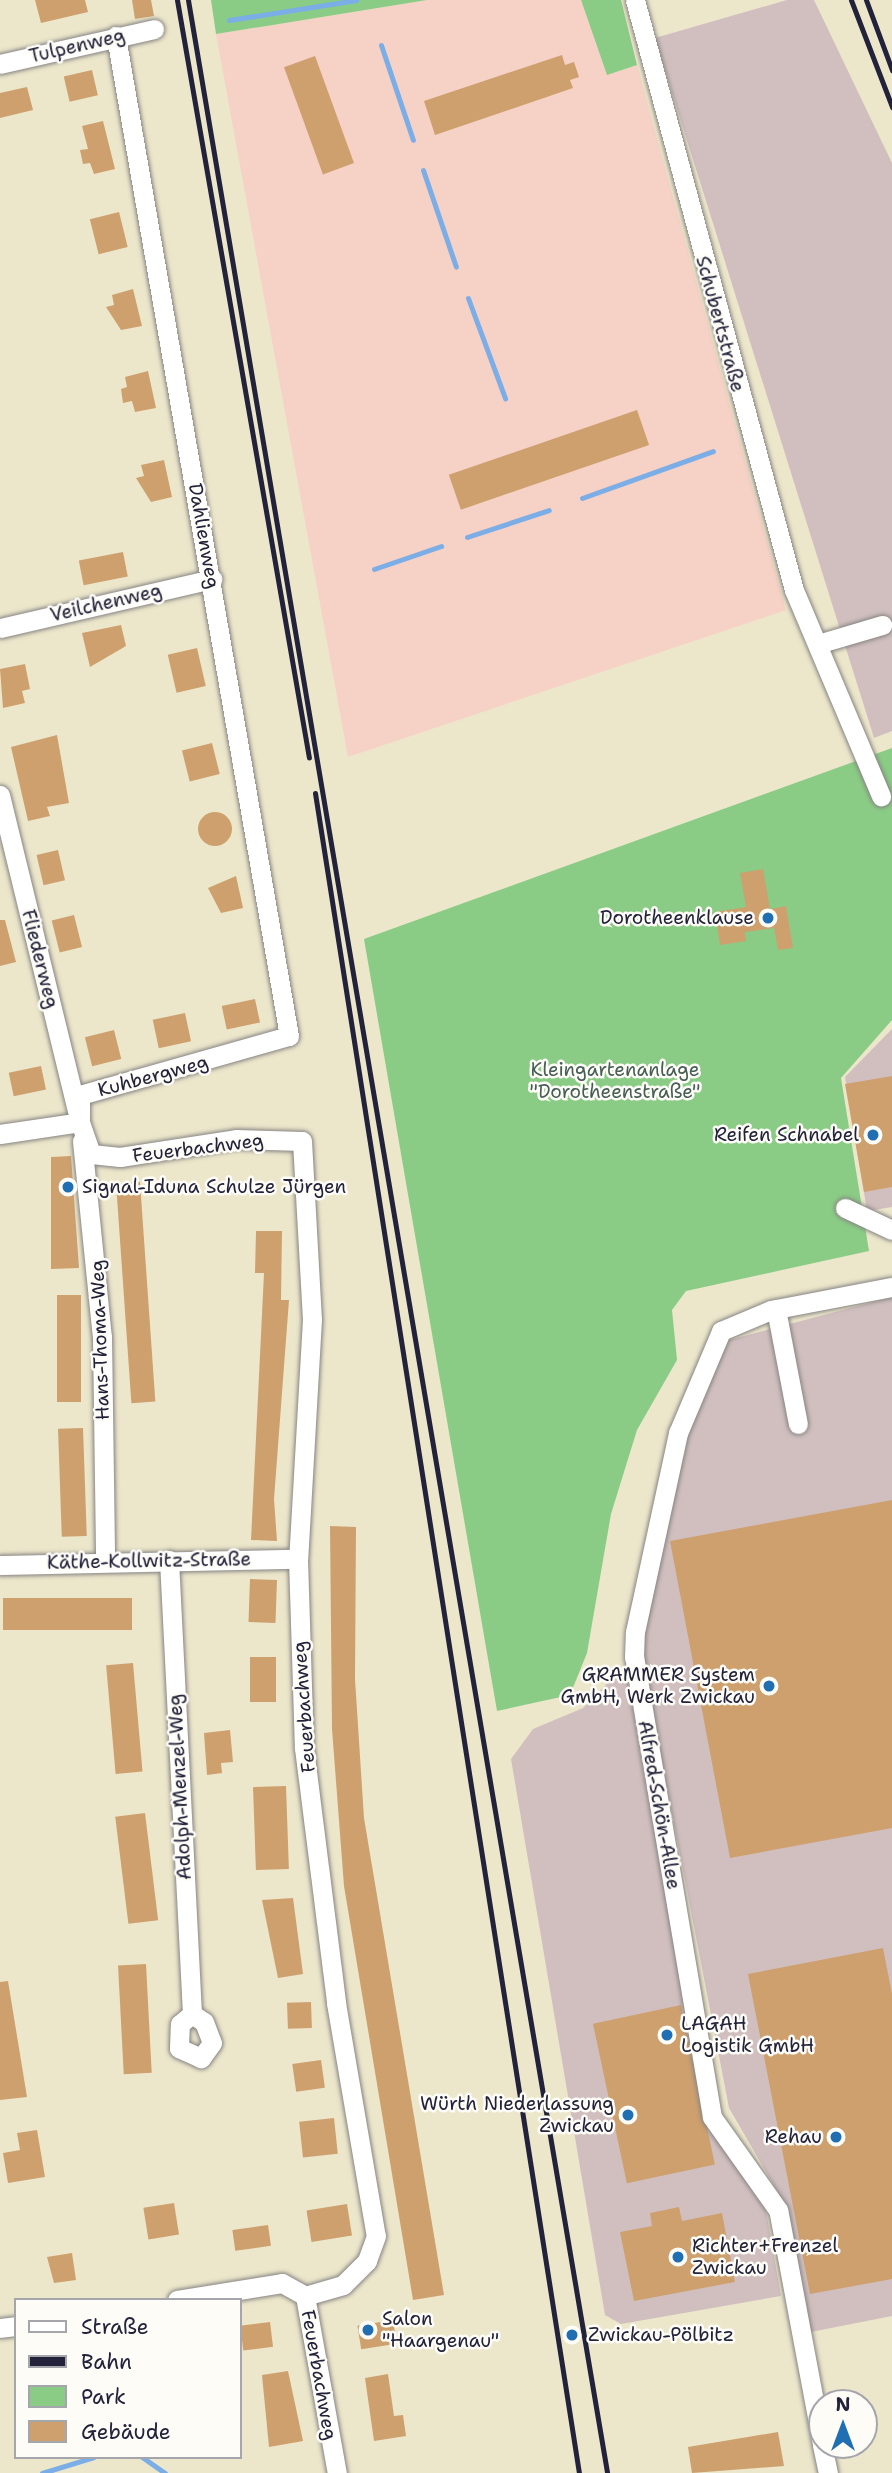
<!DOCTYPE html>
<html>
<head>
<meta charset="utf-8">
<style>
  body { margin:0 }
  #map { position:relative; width:892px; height:2473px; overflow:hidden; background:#ece7cb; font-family:"Shantell Sans",sans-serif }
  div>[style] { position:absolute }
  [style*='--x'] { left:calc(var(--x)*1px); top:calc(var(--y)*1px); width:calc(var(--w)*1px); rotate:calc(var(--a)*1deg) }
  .built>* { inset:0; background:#f6d1c5 }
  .industrial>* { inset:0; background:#d1bfbf }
  .green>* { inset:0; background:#8acc85 }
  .stream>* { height:5px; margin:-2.5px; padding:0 2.5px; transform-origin:2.5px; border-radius:2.5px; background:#7bade7 }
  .building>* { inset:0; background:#cea06e; transform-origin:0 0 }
  .round { border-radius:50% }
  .roads { filter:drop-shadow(0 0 2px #878483) drop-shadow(0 0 2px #878483) }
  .minor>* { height:19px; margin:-9.5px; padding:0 9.5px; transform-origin:9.5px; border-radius:9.5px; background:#fff }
  .rail>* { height:5px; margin:-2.5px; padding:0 2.5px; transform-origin:2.5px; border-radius:2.5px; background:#22223b }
  .dots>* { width:19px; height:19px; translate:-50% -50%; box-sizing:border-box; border:4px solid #fdfcf7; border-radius:50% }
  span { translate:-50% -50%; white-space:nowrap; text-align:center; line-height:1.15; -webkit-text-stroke:5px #fdfcf7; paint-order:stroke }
  .street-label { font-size:19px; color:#22223b }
  .poi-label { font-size:19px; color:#22223b }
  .right { translate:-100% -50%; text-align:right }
  .left { translate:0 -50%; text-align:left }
  .park-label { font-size:19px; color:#465e55 }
  .legend { position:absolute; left:14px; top:2298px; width:228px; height:161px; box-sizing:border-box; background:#fdfcf7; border:2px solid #a5a5ac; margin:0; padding:9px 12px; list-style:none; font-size:21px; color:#22223b }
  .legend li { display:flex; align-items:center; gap:14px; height:35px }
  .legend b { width:35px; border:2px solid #a5a5ac }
  .north { position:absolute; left:808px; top:2389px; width:70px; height:70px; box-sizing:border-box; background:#fdfcf7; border:2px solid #a5a5ac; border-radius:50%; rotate:0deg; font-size:19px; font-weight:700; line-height:28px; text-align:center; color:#22223b }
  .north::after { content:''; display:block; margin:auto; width:24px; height:32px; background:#1f6fb2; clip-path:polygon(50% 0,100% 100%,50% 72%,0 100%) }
</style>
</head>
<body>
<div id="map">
  <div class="built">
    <div style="clip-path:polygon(427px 0,581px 0,607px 75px,637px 65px,786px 610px,348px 757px,216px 34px)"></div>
  </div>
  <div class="industrial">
    <div style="clip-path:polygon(787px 0,814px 0,892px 163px,892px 731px,874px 738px,655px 38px)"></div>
    <div style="clip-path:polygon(892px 1029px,892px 1207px,867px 1211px,845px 1077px)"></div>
    <div style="clip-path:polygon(892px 1297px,892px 2316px,811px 2332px,787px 2208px,729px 2108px,640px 1647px,686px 1435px,725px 1341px)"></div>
    <div style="clip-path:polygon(625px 1665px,708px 2121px,765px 2205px,781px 2296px,621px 2324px,605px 2315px,511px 1759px,533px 1729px,583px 1708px)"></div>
  </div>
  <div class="green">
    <div style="clip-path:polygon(211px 0,427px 0,216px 34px)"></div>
    <div style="clip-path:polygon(581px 0,621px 0,637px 65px,607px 75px)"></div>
    <div style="clip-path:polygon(892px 748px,892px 1020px,841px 1078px,869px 1251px,686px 1291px,672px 1310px,677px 1360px,637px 1430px,611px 1514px,587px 1653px,570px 1695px,497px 1711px,364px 939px)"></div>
  </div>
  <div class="stream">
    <div style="--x:229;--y:20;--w:129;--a:-8.9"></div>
    <div style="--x:381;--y:45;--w:100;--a:71.4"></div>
    <div style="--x:423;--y:170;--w:102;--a:71.2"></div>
    <div style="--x:468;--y:298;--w:107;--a:69.7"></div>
    <div style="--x:582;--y:498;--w:139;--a:-19.7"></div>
    <div style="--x:467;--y:537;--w:86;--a:-18.2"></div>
    <div style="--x:374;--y:569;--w:71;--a:-18.9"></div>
    <div style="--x:142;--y:2457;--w:28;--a:35"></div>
    <div style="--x:42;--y:2473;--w:54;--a:-17.1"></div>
  </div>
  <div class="building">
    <div style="clip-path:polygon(35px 0,85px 0,88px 12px,41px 23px)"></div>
    <div style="clip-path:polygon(132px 0,151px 0,154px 16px,135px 19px)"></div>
    <div style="clip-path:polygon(562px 55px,565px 65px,574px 62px,579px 77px,570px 80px,573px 88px,435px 135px,424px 101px)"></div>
    <div style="left:315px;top:56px;width:114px;height:33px;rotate:70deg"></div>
    <div style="left:92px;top:70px;width:26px;height:29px;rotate:77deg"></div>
    <div style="clip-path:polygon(27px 87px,33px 110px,0 118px,0 93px)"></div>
    <div style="clip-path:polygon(103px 121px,115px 169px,94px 174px,90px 163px,83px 164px,80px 150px,88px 149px,82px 126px)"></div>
    <div style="left:119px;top:212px;width:36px;height:30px;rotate:76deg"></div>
    <div style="clip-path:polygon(133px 289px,142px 326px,121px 330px,106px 307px,114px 305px,112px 295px)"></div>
    <div style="clip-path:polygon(148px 371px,156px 408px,135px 412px,132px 401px,123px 403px,121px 389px,127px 387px,125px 377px)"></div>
    <div style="left:637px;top:410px;width:37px;height:199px;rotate:71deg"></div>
    <div style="clip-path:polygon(164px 460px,172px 497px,151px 502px,136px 478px,144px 476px,141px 465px)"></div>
    <div style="left:123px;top:552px;width:25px;height:45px;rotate:79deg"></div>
    <div style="clip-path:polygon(121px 625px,126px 646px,90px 667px,82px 633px)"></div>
    <div style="left:197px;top:648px;width:39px;height:30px;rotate:77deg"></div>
    <div style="clip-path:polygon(25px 664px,30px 689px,22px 691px,25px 703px,3px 708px,0 669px)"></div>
    <div style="clip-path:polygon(57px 735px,69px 803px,47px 807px,50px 816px,28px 821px,11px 747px)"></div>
    <div style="left:212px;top:743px;width:32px;height:31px;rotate:76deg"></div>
    <div class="round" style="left:198px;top:812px;width:34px;height:34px"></div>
    <div style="left:58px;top:850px;width:31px;height:22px;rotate:77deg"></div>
    <div style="clip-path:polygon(763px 869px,770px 909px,786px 906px,793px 948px,778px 950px,774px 928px,745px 932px,746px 941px,720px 945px,715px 912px,746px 907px,740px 873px)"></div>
    <div style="clip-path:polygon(236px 876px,243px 908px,221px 913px,208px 888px)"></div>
    <div style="left:74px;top:915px;width:33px;height:23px;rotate:76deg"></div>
    <div style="clip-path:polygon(0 920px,5px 920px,16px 962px,0 966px)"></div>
    <div style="left:255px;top:999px;width:24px;height:34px;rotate:78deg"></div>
    <div style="left:185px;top:1013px;width:29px;height:33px;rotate:78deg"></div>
    <div style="left:114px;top:1030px;width:30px;height:30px;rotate:76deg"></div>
    <div style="left:41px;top:1066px;width:24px;height:33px;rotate:78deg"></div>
    <div style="clip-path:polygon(892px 1076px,892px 1187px,864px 1192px,845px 1084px)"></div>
    <div style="clip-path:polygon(71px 1156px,79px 1268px,51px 1269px,51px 1157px)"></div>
    <div style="left:140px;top:1182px;width:220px;height:24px;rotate:86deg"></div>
    <div style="clip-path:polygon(256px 1231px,282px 1231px,281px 1300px,289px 1300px,274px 1499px,277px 1541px,251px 1540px,264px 1273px,255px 1273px)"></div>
    <div style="left:57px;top:1295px;width:24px;height:107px"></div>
    <div style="left:83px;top:1428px;width:108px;height:25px;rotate:88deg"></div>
    <div style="clip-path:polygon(892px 1500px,892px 1828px,730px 1858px,670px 1541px)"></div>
    <div style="clip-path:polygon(330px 1526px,356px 1527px,355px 1679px,364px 1818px,444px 2295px,413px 2300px,344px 1886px,332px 1729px)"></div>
    <div style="left:250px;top:1579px;width:27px;height:43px;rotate:2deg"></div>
    <div style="left:3px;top:1598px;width:129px;height:32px"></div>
    <div style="left:250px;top:1657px;width:26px;height:45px"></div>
    <div style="left:133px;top:1663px;width:109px;height:27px;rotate:85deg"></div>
    <div style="clip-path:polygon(230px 1730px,233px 1762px,221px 1763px,222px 1773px,207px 1775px,204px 1733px)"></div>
    <div style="left:286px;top:1786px;width:83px;height:33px;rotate:88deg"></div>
    <div style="left:145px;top:1813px;width:108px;height:30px;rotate:83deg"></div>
    <div style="clip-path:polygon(293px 1898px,303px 1974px,278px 1978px,262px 1900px)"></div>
    <div style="clip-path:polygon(883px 1948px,892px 1994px,892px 2279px,810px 2294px,748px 1974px)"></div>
    <div style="left:146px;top:1964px;width:109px;height:28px;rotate:87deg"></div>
    <div style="clip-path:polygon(8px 1981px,27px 2097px,0 2100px,0 1982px)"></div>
    <div style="left:311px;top:2002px;width:26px;height:24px;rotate:88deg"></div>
    <div style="left:681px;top:2005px;width:163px;height:90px;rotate:78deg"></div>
    <div style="left:321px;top:2060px;width:28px;height:29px;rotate:82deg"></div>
    <div style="left:334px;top:2118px;width:36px;height:35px;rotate:84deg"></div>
    <div style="clip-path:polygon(37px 2130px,45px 2177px,8px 2183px,3px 2153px,20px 2150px,17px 2133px)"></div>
    <div style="left:174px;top:2203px;width:32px;height:31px;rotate:81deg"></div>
    <div style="left:347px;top:2204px;width:32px;height:41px;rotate:81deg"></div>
    <div style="clip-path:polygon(679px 2207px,682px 2221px,722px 2213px,735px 2282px,634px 2301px,620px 2232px,652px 2226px,650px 2213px)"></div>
    <div style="left:268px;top:2225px;width:21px;height:36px;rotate:82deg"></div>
    <div style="clip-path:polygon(72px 2253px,76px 2280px,54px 2283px,47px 2257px)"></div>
    <div style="left:393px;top:2320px;width:24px;height:36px;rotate:81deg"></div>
    <div style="left:270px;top:2322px;width:25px;height:30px;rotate:83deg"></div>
    <div style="clip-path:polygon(288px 2371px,303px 2441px,269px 2447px,262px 2375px)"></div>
    <div style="clip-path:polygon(388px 2374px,394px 2416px,403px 2415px,406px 2436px,374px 2441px,365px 2378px)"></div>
    <div style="clip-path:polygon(778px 2432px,784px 2466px,692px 2473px,688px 2447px)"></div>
  </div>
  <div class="roads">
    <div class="minor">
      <div style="--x:635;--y:0;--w:611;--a:74.92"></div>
      <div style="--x:794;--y:590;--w:224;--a:67.1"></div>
      <div style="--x:0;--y:64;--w:158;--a:-12.8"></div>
      <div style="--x:0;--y:628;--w:218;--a:-13"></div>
      <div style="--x:821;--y:643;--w:64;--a:-16.4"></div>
      <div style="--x:0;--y:795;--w:325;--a:76.3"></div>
      <div style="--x:80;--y:1122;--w:34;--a:71"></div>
      <div style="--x:91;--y:1154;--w:29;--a:6"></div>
      <div style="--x:120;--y:1157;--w:117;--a:-8.8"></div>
      <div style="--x:236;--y:1139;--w:66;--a:1.7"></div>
      <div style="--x:302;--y:1141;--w:178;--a:86.8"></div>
      <div style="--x:312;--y:1319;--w:240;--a:93.3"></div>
      <div style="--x:298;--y:1559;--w:189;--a:88.2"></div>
      <div style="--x:304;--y:1748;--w:257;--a:82.8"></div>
      <div style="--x:336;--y:2003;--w:236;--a:80.3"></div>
      <div style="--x:376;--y:2236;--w:27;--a:110"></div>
      <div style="--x:367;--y:2261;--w:34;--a:135"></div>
      <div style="--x:343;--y:2285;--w:40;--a:164"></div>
      <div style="--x:0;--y:1134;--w:81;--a:-8.5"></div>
      <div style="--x:80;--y:1122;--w:27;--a:-90"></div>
      <div style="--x:80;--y:1095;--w:217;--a:-15.8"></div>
      <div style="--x:289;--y:1036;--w:1015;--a:-99.82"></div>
      <div style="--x:82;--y:1141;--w:197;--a:84.2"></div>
      <div style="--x:102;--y:1337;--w:222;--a:89.2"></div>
      <div style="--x:845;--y:1208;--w:52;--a:25.1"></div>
      <div style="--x:776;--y:1309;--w:117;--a:79.2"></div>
      <div style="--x:169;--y:1560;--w:455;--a:87.1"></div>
      <div style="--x:192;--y:2014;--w:14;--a:34"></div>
      <div style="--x:204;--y:2022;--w:22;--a:69"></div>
      <div style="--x:212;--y:2043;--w:19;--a:126"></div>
      <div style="--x:201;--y:2058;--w:24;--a:-156"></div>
      <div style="--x:179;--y:2048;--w:24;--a:-88"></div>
      <div style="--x:180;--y:2024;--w:16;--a:-40"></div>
      <div style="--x:0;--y:1565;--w:298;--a:-1.2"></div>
      <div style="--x:305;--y:2296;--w:180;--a:79.8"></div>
      <div style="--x:177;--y:2300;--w:106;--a:-9.2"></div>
      <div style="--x:282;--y:2283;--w:26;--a:29"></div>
      <div style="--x:0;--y:2328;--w:16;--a:-7"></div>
      <div style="--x:822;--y:2444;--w:238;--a:-100.6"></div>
      <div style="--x:778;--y:2210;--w:114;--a:-125.4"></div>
      <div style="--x:712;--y:2117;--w:467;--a:-99.6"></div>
      <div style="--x:634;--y:1657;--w:25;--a:-88"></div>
      <div style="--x:635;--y:1632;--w:204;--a:-77.8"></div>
      <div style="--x:678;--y:1433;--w:111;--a:-67.1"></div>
      <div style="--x:721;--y:1331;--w:54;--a:-22.8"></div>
      <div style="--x:771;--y:1310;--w:123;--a:-10.8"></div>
      <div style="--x:822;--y:2445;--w:29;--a:78"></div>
    </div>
  </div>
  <div class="rail">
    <div style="--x:177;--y:0;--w:769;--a:80.12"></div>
    <div style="--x:188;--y:0;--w:2508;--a:80.38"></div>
    <div style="--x:851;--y:0;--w:115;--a:69"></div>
    <div style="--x:866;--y:0;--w:75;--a:69.6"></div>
    <div style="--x:315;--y:793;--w:1701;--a:81.07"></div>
  </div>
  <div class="dots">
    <div style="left:768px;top:918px;background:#1f6fb2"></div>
    <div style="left:873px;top:1135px;background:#1f6fb2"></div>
    <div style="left:68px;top:1187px;background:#1f6fb2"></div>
    <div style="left:769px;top:1686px;background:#1f6fb2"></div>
    <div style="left:667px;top:2035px;background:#1f6fb2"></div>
    <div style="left:628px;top:2115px;background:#1f6fb2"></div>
    <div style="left:836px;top:2137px;background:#1f6fb2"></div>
    <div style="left:678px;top:2257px;background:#1f6fb2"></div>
    <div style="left:368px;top:2330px;background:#1f6fb2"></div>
    <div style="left:572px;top:2335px;background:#1f6fb2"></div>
  </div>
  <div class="street-label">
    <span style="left:77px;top:46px;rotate:-13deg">Tulpenweg</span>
    <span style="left:720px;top:324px;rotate:75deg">Schubertstraße</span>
    <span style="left:204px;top:536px;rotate:80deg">Dahlienweg</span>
    <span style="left:106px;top:603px;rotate:-13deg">Veilchenweg</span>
    <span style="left:40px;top:959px;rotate:76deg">Fliederweg</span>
    <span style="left:153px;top:1076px;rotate:-15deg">Kuhbergweg</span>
    <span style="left:198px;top:1148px;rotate:-7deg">Feuerbachweg</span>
    <span style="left:100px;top:1340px;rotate:-92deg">Hans-Thoma-Weg</span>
    <span style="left:149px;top:1561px;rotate:-1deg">Käthe-Kollwitz-Straße</span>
    <span style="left:304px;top:1707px;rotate:-94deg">Feuerbachweg</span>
    <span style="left:180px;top:1787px;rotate:-93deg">Adolph-Menzel-Weg</span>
    <span style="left:659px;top:1805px;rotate:80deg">Alfred-Schön-Allee</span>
    <span style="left:319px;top:2375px;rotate:80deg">Feuerbachweg</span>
  </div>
  <div class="poi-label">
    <span class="right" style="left:754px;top:918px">Dorotheenklause</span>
    <span class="right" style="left:859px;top:1135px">Reifen Schnabel</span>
    <span class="left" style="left:82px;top:1187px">Signal-Iduna Schulze Jürgen</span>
    <span class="right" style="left:755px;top:1686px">GRAMMER System<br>GmbH, Werk Zwickau</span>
    <span class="left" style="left:681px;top:2035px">LAGAH<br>Logistik GmbH</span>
    <span class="right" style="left:614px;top:2115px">Würth Niederlassung<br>Zwickau</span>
    <span class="right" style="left:822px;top:2137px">Rehau</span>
    <span class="left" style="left:692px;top:2257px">Richter+Frenzel<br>Zwickau</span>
    <span class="left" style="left:382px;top:2330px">Salon<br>"Haargenau"</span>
    <span class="left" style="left:588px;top:2335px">Zwickau-Pölbitz</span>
  </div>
  <div class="park-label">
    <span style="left:615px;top:1081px">Kleingartenanlage<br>"Dorotheenstraße"</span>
  </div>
  <ul class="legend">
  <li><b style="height:9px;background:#fff"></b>Straße</li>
  <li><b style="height:9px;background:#22223b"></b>Bahn</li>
  <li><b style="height:19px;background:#8acc85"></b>Park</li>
  <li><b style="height:19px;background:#cea06e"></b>Gebäude</li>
  </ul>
  <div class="north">N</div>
</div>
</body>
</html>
